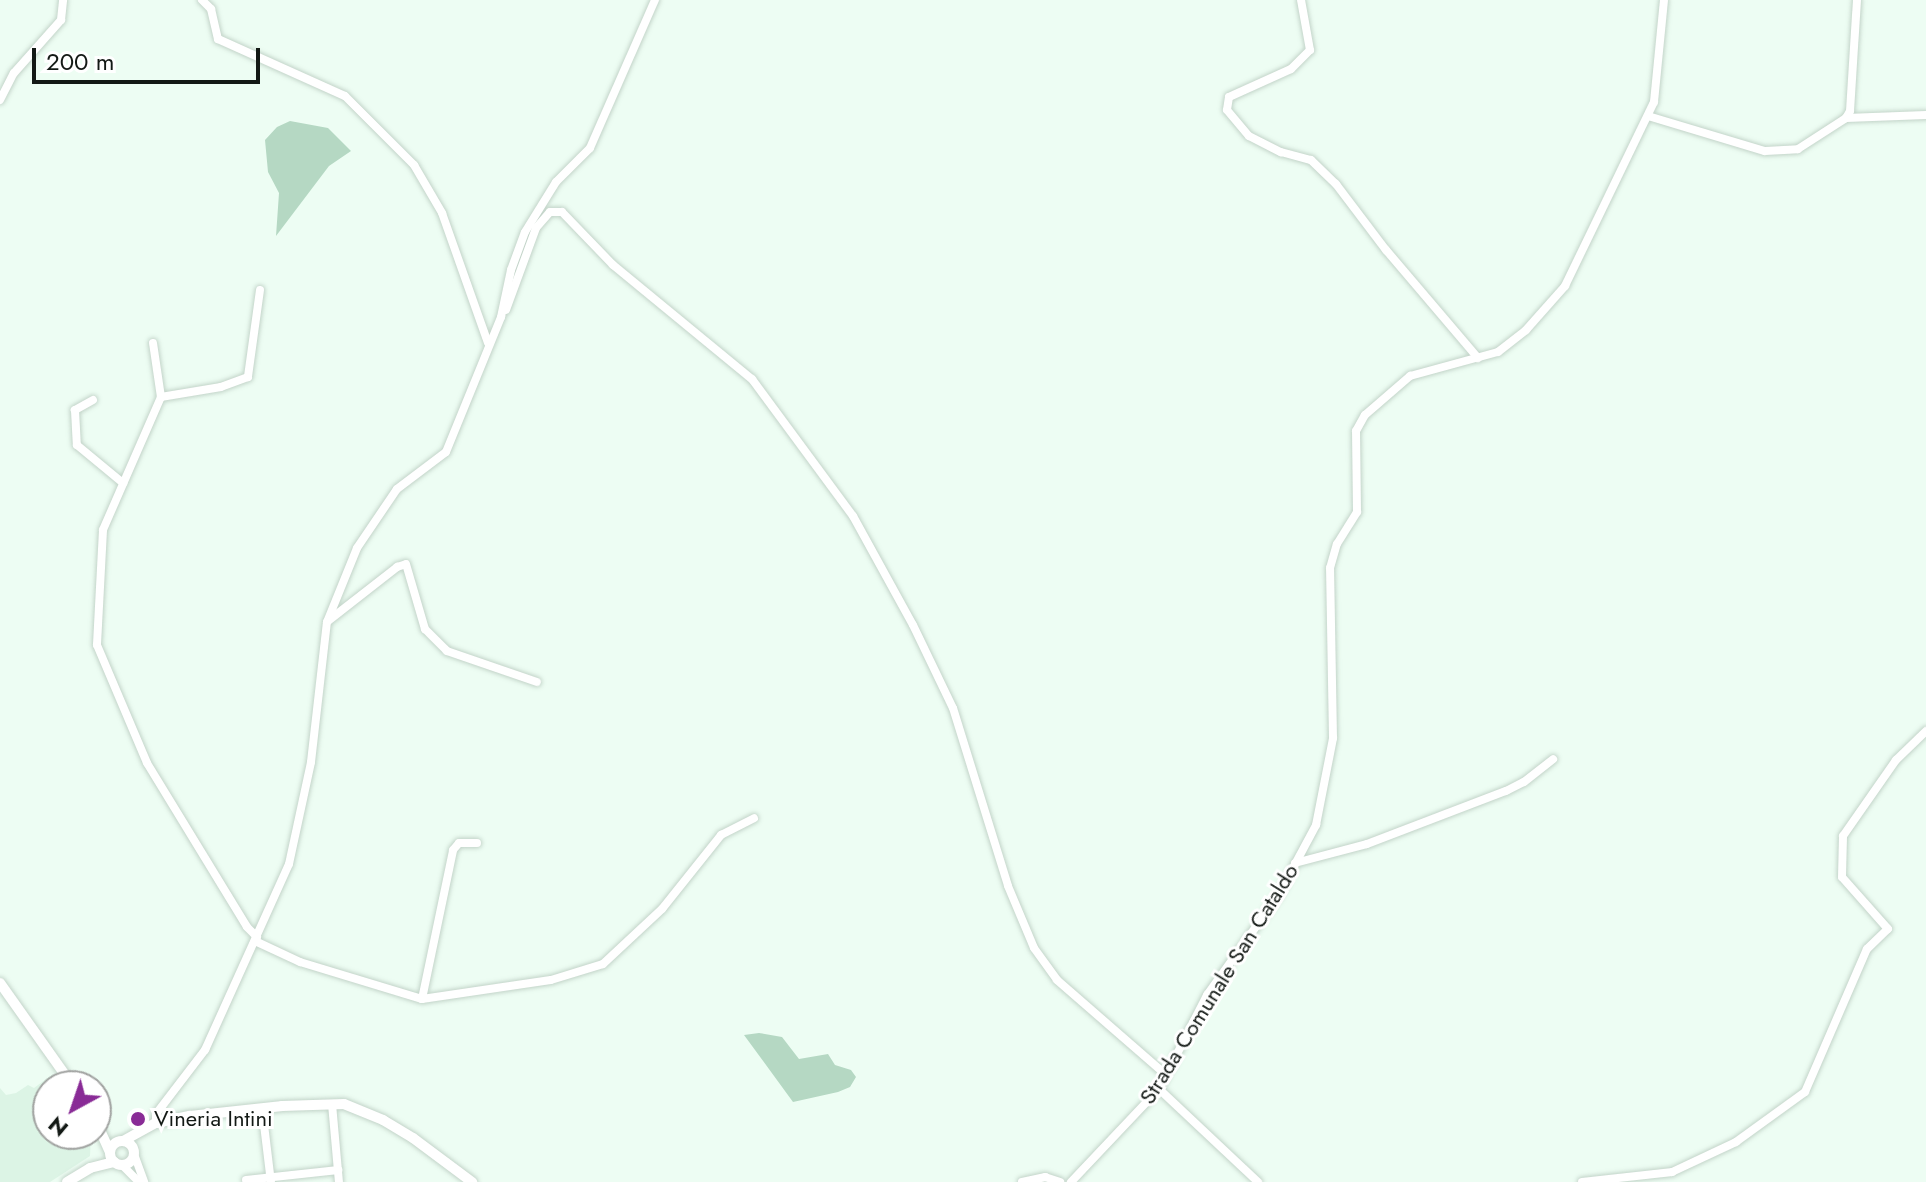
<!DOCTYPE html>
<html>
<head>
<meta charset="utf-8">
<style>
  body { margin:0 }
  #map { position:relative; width:1926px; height:1182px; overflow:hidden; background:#edfdf3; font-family:Jost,sans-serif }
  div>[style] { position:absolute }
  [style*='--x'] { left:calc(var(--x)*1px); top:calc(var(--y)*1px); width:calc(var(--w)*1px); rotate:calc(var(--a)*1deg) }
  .built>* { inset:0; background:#dcf4e5 }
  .green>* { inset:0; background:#b5d8c3 }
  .roads { filter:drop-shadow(0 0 2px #c3d4c9) drop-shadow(0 0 2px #c3d4c9) }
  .minor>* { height:8px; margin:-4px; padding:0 4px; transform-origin:4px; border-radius:4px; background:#fff }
  .major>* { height:10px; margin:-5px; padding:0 5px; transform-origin:5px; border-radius:5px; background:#fff }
  .major>.ring { margin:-5px; padding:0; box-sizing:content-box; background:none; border:10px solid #fff; border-radius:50% }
  .dots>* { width:22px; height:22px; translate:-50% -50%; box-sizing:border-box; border:4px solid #fff; border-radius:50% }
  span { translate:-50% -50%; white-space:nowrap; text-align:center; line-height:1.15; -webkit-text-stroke:6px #fff; paint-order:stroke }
  .street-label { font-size:22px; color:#131915 }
  .poi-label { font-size:22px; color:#131915 }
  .left { translate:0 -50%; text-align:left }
  .north { position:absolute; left:32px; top:1070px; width:80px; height:80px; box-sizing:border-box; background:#fff; border:2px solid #a1a3a1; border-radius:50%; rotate:220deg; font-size:22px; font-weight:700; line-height:32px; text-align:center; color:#131915 }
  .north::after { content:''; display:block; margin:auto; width:28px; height:36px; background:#892b96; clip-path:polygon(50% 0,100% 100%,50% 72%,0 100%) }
  .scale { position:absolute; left:32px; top:48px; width:228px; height:36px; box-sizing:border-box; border:4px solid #131915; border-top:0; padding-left:10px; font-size:24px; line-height:28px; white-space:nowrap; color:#131915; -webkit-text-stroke:6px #fff; paint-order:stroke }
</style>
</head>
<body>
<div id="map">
  <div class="built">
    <div style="clip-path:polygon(53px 1074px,61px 1086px,48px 1086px,48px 1134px,91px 1134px,90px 1156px,50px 1182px,0 1182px,0 1088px,6px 1095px,16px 1093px,28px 1085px,34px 1088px)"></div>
  </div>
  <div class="green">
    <div style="clip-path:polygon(290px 121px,328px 128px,351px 151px,329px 166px,276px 236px,279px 193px,268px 172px,265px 140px,277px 127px)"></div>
    <div style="clip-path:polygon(759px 1033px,782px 1037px,799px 1059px,828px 1054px,835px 1065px,851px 1070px,856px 1077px,850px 1087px,838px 1092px,793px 1102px,744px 1035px)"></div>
  </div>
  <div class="roads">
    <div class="minor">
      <div style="--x:202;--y:0;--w:13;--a:45"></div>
      <div style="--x:211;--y:9;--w:31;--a:77"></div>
      <div style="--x:218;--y:39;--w:139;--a:24.2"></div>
      <div style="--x:345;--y:96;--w:98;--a:45"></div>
      <div style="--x:414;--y:165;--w:56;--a:59.7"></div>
      <div style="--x:442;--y:213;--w:138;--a:70.5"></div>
      <div style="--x:1301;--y:0;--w:51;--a:79.8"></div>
      <div style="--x:1310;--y:50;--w:27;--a:135"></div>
      <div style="--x:1291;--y:69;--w:68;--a:155.7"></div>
      <div style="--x:1229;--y:97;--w:13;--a:99"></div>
      <div style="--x:1227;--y:110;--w:34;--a:50"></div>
      <div style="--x:1249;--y:136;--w:36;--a:27"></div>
      <div style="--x:1281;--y:152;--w:31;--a:15"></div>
      <div style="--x:1311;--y:160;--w:35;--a:44"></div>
      <div style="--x:1336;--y:184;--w:83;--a:52.9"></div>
      <div style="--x:1386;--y:250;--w:142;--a:49.6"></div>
      <div style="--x:0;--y:100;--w:30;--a:-63"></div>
      <div style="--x:14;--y:73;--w:71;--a:-48.4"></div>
      <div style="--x:61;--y:20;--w:20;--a:-84"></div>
      <div style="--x:1648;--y:116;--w:122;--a:16.7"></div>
      <div style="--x:1765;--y:151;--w:33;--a:-3"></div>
      <div style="--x:1798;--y:149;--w:57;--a:-32.9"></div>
      <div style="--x:1846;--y:118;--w:80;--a:-2.1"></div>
      <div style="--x:1846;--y:118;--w:8;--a:-60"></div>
      <div style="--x:1850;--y:111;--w:111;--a:-86.4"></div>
      <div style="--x:260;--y:290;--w:88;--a:97.9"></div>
      <div style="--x:248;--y:377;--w:29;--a:160"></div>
      <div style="--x:221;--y:387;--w:61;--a:170.5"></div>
      <div style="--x:161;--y:397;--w:145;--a:113.6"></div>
      <div style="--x:103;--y:530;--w:115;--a:93"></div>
      <div style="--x:97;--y:645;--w:128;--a:67"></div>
      <div style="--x:147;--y:763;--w:192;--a:58.6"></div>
      <div style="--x:247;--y:927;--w:14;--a:45"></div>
      <div style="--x:257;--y:937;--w:4;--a:117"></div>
      <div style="--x:255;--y:941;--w:50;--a:25"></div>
      <div style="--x:300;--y:962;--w:127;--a:16.9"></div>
      <div style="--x:422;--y:999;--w:130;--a:-8.4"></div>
      <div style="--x:551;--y:980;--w:54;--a:-17.1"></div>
      <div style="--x:603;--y:964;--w:81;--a:-43"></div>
      <div style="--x:662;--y:909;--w:95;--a:-51.4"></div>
      <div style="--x:721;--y:835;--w:37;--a:-27"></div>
      <div style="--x:506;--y:310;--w:87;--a:-69.9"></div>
      <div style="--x:536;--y:228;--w:21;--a:-49"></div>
      <div style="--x:550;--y:212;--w:12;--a:0"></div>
      <div style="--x:562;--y:212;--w:74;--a:46.1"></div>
      <div style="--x:613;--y:265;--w:180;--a:39.4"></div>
      <div style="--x:752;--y:379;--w:170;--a:53.6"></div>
      <div style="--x:853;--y:516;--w:124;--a:61.2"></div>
      <div style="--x:913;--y:625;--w:92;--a:64.3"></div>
      <div style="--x:953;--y:708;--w:186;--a:72.8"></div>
      <div style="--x:1008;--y:886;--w:67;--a:67.2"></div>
      <div style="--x:1034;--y:948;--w:39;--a:54"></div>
      <div style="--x:1057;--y:980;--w:143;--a:41"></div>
      <div style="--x:153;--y:343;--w:55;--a:81.6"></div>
      <div style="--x:93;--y:400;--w:21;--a:151"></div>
      <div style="--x:75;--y:410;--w:35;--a:87"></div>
      <div style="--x:77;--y:445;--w:60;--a:39.6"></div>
      <div style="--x:328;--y:621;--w:88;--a:-38"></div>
      <div style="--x:397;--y:567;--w:9;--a:-18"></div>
      <div style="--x:406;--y:564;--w:68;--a:73.7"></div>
      <div style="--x:425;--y:629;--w:31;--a:45"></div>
      <div style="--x:447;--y:651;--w:95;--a:19"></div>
      <div style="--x:1295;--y:863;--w:74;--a:-14.8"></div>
      <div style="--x:1367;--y:844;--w:149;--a:-20.9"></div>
      <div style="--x:1506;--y:791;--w:20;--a:-27"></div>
      <div style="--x:1524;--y:782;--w:37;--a:-38"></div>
      <div style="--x:422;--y:999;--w:152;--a:-78.2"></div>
      <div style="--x:453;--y:850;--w:9;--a:-49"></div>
      <div style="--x:459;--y:843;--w:18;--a:0"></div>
      <div style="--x:1159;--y:1089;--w:136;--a:43.2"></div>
      <div style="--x:332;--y:1104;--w:78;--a:84.9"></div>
      <div style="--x:262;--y:1108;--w:75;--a:83.1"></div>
      <div style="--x:156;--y:1123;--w:9;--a:-90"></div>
      <div style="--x:156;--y:1114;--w:81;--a:-52.6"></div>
      <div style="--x:205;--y:1050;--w:204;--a:-65.7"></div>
      <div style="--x:289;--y:864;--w:104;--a:-77.8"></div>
      <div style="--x:311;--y:762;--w:141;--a:-83.5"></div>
      <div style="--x:327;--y:622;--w:80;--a:-67.9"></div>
      <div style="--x:357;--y:548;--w:71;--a:-55.9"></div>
      <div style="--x:397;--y:489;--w:61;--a:-37.1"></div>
      <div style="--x:446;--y:452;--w:146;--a:-67.8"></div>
      <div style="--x:501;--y:317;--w:48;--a:-78"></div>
      <div style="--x:511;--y:270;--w:40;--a:-69.8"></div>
      <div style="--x:525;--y:232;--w:59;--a:-58.2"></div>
      <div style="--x:556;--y:182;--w:48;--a:-45"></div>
      <div style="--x:590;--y:148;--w:162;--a:-66.3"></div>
      <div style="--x:134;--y:1154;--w:30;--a:70"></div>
      <div style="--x:122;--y:1165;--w:24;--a:45"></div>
      <div style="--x:246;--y:1180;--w:93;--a:-6.2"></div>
      <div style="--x:1022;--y:1182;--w:24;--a:-12"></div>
      <div style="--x:1045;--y:1177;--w:16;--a:18"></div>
      <div style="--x:1071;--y:1182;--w:128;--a:-46.6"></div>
      <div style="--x:1159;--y:1089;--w:106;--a:-62.9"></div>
      <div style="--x:1207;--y:995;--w:122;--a:-54.4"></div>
      <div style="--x:1278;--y:896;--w:81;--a:-61.8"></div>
      <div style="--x:1316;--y:825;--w:89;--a:-78.9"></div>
      <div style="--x:1333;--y:738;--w:170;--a:-91"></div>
      <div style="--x:1330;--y:568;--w:25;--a:-74"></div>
      <div style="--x:1337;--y:544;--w:38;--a:-58"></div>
      <div style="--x:1357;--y:512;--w:81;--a:-90.7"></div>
      <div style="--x:1356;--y:431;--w:18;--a:-61"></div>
      <div style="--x:1365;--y:415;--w:60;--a:-40.9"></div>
      <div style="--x:1410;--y:376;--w:91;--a:-15.3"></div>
      <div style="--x:1498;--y:352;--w:36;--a:-38"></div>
      <div style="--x:1526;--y:330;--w:59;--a:-48.4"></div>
      <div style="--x:1565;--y:286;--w:204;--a:-64.2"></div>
      <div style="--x:1654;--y:102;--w:102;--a:-84.4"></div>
      <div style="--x:1582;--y:1182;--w:91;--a:-6.3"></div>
      <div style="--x:1672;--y:1172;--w:71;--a:-25.1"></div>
      <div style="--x:1736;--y:1142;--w:85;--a:-35.9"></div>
      <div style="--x:1805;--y:1092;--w:156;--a:-66.6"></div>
      <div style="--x:1867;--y:949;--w:29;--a:-44"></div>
      <div style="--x:1888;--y:929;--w:69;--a:-131.5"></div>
      <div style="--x:1842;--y:877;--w:41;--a:-88.6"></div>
      <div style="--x:1843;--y:836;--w:93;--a:-55.1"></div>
      <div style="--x:1896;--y:760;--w:42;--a:-44"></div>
    </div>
    <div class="major">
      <div style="--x:0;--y:983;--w:126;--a:54.7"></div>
      <div style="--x:96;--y:1121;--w:34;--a:66"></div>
      <div style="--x:123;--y:1141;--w:38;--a:-29"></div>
      <div style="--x:156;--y:1123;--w:35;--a:-12"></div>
      <div style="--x:190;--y:1116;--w:93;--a:-6.2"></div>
      <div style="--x:282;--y:1106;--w:62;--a:-1.8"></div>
      <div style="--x:344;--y:1104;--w:42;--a:22.3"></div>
      <div style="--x:383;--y:1120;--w:35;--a:31"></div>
      <div style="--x:413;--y:1138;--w:74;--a:36.7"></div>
      <div class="ring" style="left:110px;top:1141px;width:14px;height:14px"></div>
      <div style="--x:67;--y:1182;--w:27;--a:-31"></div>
      <div style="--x:90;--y:1168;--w:25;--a:-14"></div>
    </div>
  </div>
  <div class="dots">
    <div style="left:138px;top:1119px;background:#892b96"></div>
  </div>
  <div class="street-label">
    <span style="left:1219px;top:984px;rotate:-58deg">Strada Comunale San Cataldo</span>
  </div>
  <div class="poi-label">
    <span class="left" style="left:154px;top:1119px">Vineria Intini</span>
  </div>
  <div class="north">N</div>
  <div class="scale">200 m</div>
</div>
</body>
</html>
